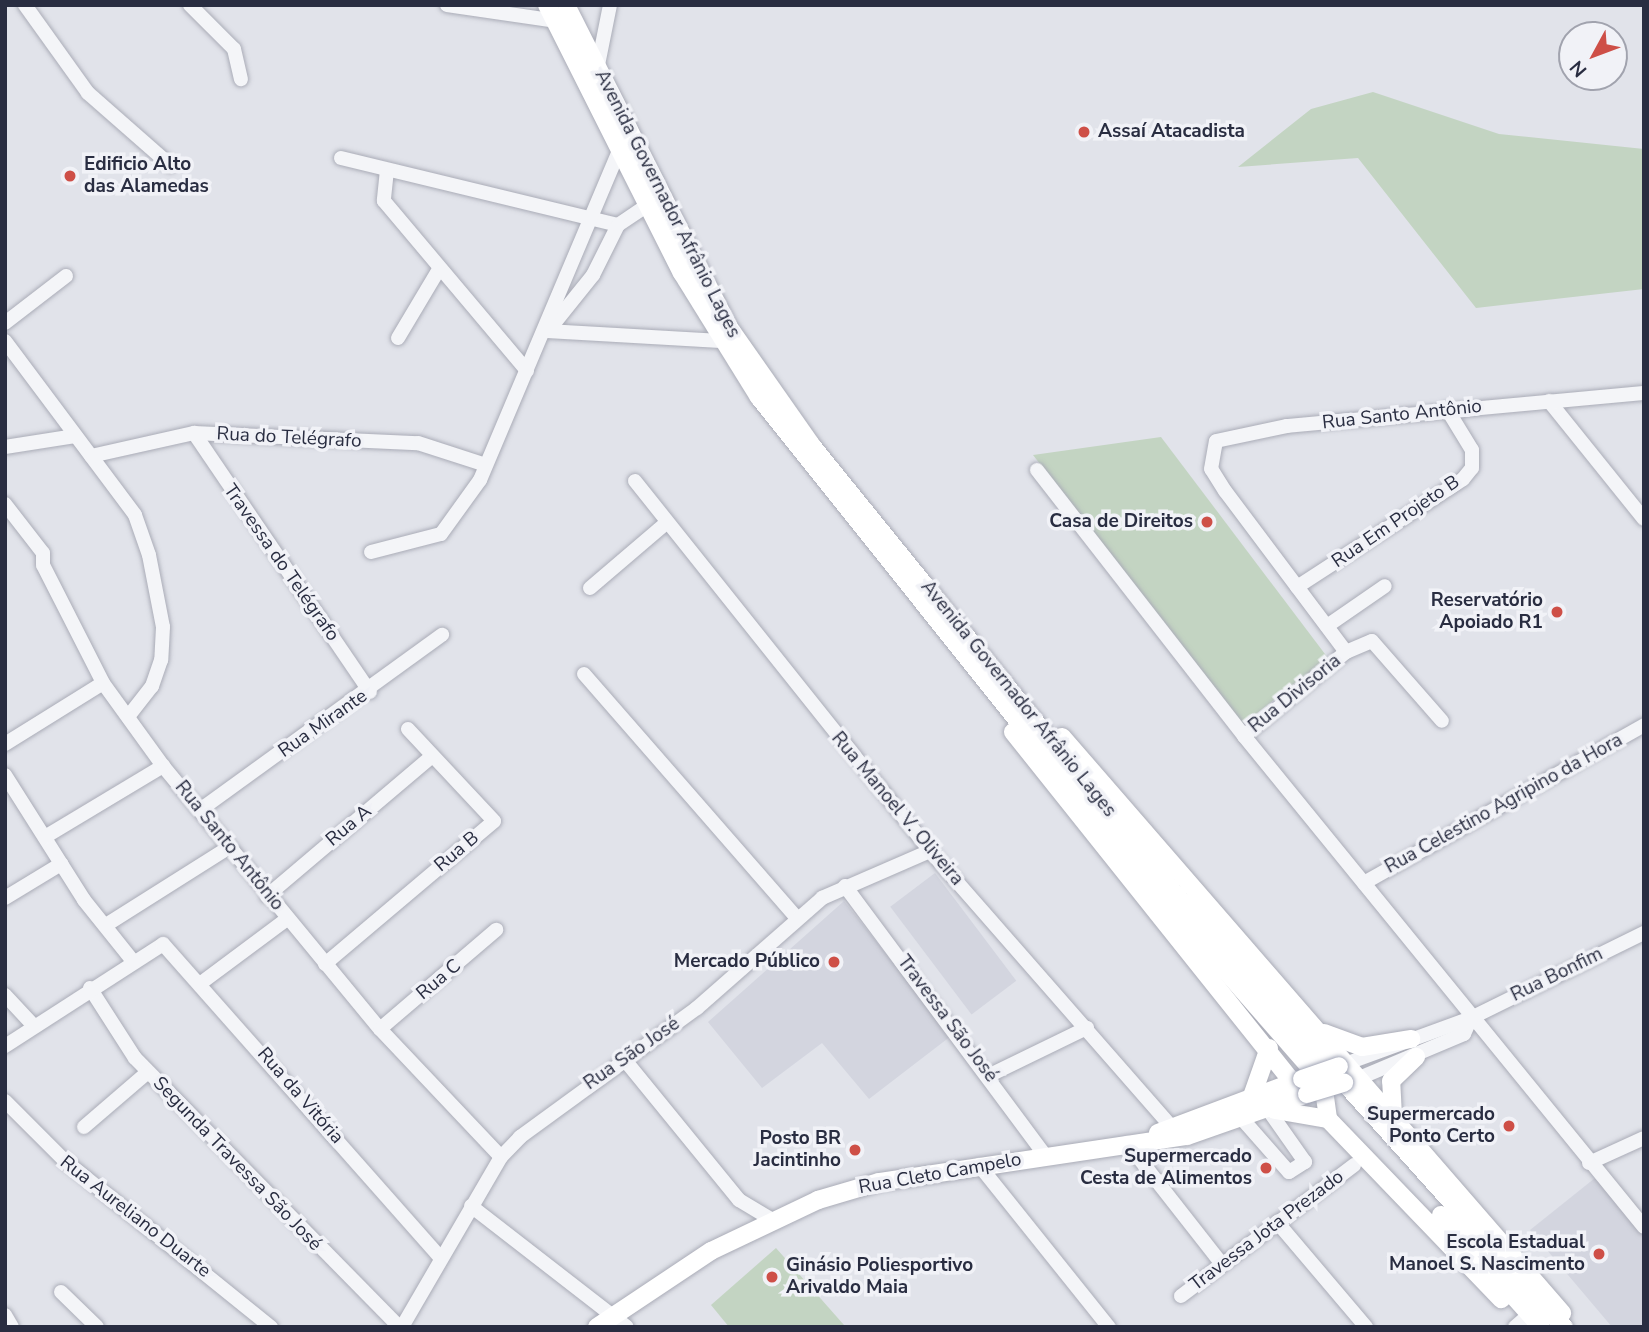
<!DOCTYPE html>
<html>
<head>
<meta charset="utf-8">
<style>
  body { margin:0 }
  #map { position:relative; width:1649px; height:1332px; overflow:hidden; background:#e1e3ea; font-family:"Nunito Sans",sans-serif }
  div>[style] { position:absolute }
  [style*='--x'] { left:calc(var(--x)*1px); top:calc(var(--y)*1px); width:calc(var(--w)*1px); rotate:calc(var(--a)*1deg) }
  .built>* { inset:0; background:#d3d5df; transform-origin:0 0 }
  .green>* { inset:0; background:#c3d4c2 }
  .roads { filter:drop-shadow(0 0 2px #aaacb7) drop-shadow(0 0 2px #aaacb7) }
  .minor>* { height:14px; margin:-7px; padding:0 7px; transform-origin:7px; border-radius:7px; background:#f4f5f8 }
  .major>* { height:18px; margin:-9px; padding:0 9px; transform-origin:9px; border-radius:9px; background:#fff }
  .bridges { filter:drop-shadow(0 0 2px #a0a4b5) drop-shadow(0 0 2px #a0a4b5) }
  .major-bridge>* { height:18px; margin:-9px; padding:0 9px; transform-origin:9px; border-radius:9px; background:#fff }
  .dots>* { width:19px; height:19px; translate:-50% -50%; box-sizing:border-box; border:4px solid #f1f2f7; border-radius:50% }
  span { translate:-50% -50%; white-space:nowrap; text-align:center; line-height:1.15; -webkit-text-stroke:7px #f1f2f7; paint-order:stroke }
  .poi-label { font-size:19px; color:#292d41; font-weight:700 }
  .left { translate:0 -50%; text-align:left }
  .right { translate:-100% -50%; text-align:right }
  .street-label { font-size:19px; color:#292d41 }
  .frame { position:absolute; inset:0; border:7px solid #292d41; pointer-events:none }
  .north { position:absolute; left:1558px; top:21px; width:70px; height:70px; box-sizing:border-box; background:#f1f2f7; border:2px solid #a1a3ae; border-radius:50%; rotate:229deg; font-size:19px; font-weight:700; line-height:28px; text-align:center; color:#292d41 }
  .north::after { content:''; display:block; margin:auto; width:24px; height:32px; background:#ce4f47; clip-path:polygon(50% 0,100% 100%,50% 72%,0 100%) }
</style>
</head>
<body>
<div id="map">
  <div class="built">
    <div style="left:935px;top:873px;width:135px;height:56px;rotate:53deg"></div>
    <div style="clip-path:polygon(844px 901px,951px 1036px,869px 1099px,822px 1043px,762px 1088px,708px 1022px)"></div>
    <div style="clip-path:polygon(1595px 1178px,1644px 1233px,1644px 1327px,1612px 1327px,1530px 1230px)"></div>
  </div>
  <div class="green">
    <div style="clip-path:polygon(1373px 92px,1499px 134px,1644px 149px,1644px 289px,1476px 308px,1358px 158px,1238px 167px,1311px 109px)"></div>
    <div style="clip-path:polygon(1161px 437px,1328px 658px,1243px 724px,1033px 455px)"></div>
    <div style="clip-path:polygon(776px 1248px,844px 1325px,842px 1327px,729px 1327px,711px 1305px)"></div>
  </div>
  <div class="roads">
    <div class="minor">
      <div style="--x:25;--y:5;--w:108;--a:54.4"></div>
      <div style="--x:88;--y:93;--w:109;--a:41.3"></div>
      <div style="--x:190;--y:5;--w:62;--a:45"></div>
      <div style="--x:234;--y:49;--w:31;--a:77"></div>
      <div style="--x:447;--y:5;--w:111;--a:8.3"></div>
      <div style="--x:597;--y:70;--w:66;--a:-78.7"></div>
      <div style="--x:341;--y:158;--w:285;--a:13.6"></div>
      <div style="--x:387;--y:170;--w:31;--a:96"></div>
      <div style="--x:384;--y:201;--w:222;--a:49.9"></div>
      <div style="--x:5;--y:323;--w:77;--a:-37.6"></div>
      <div style="--x:547;--y:331;--w:174;--a:3.3"></div>
      <div style="--x:548;--y:331;--w:72;--a:-51.2"></div>
      <div style="--x:593;--y:275;--w:56;--a:-63.4"></div>
      <div style="--x:618;--y:225;--w:36;--a:-34"></div>
      <div style="--x:398;--y:338;--w:78;--a:-59.2"></div>
      <div style="--x:5;--y:341;--w:217;--a:53.2"></div>
      <div style="--x:135;--y:515;--w:42;--a:70.7"></div>
      <div style="--x:149;--y:555;--w:73;--a:79"></div>
      <div style="--x:163;--y:627;--w:33;--a:93"></div>
      <div style="--x:161;--y:660;--w:28;--a:109"></div>
      <div style="--x:152;--y:686;--w:39;--a:128"></div>
      <div style="--x:1549;--y:401;--w:151;--a:51.2"></div>
      <div style="--x:194;--y:433;--w:313;--a:55.8"></div>
      <div style="--x:5;--y:447;--w:71;--a:-8.9"></div>
      <div style="--x:91;--y:456;--w:106;--a:-12.6"></div>
      <div style="--x:194;--y:433;--w:224;--a:2.6"></div>
      <div style="--x:418;--y:443;--w:71;--a:17.9"></div>
      <div style="--x:1037;--y:470;--w:337;--a:52.1"></div>
      <div style="--x:1244;--y:736;--w:633;--a:50.83"></div>
      <div style="--x:635;--y:481;--w:473;--a:51.4"></div>
      <div style="--x:930;--y:851;--w:367;--a:48.8"></div>
      <div style="--x:5;--y:504;--w:62;--a:52.2"></div>
      <div style="--x:43;--y:553;--w:12;--a:90"></div>
      <div style="--x:43;--y:565;--w:132;--a:63"></div>
      <div style="--x:103;--y:683;--w:102;--a:54.1"></div>
      <div style="--x:163;--y:766;--w:341;--a:50.5"></div>
      <div style="--x:380;--y:1029;--w:176;--a:46.6"></div>
      <div style="--x:371;--y:552;--w:72;--a:-14.4"></div>
      <div style="--x:441;--y:534;--w:67;--a:-54.2"></div>
      <div style="--x:480;--y:480;--w:362;--a:-67.1"></div>
      <div style="--x:1297;--y:587;--w:198;--a:-33"></div>
      <div style="--x:1463;--y:479;--w:14;--a:-51"></div>
      <div style="--x:1472;--y:468;--w:18;--a:-90"></div>
      <div style="--x:1472;--y:450;--w:48;--a:-121.4"></div>
      <div style="--x:590;--y:588;--w:99;--a:-40.5"></div>
      <div style="--x:1327;--y:626;--w:70;--a:-34.6"></div>
      <div style="--x:1346;--y:652;--w:201;--a:-126.9"></div>
      <div style="--x:1225;--y:491;--w:26;--a:-122"></div>
      <div style="--x:1211;--y:469;--w:28;--a:-80"></div>
      <div style="--x:1216;--y:441;--w:73;--a:-11.9"></div>
      <div style="--x:1287;--y:426;--w:359;--a:-5.3"></div>
      <div style="--x:584;--y:674;--w:324;--a:48.9"></div>
      <div style="--x:1244;--y:736;--w:132;--a:-39.5"></div>
      <div style="--x:1346;--y:652;--w:28;--a:-23"></div>
      <div style="--x:1372;--y:641;--w:106;--a:48.8"></div>
      <div style="--x:5;--y:744;--w:115;--a:-31.9"></div>
      <div style="--x:5;--y:775;--w:148;--a:57.7"></div>
      <div style="--x:84;--y:900;--w:77;--a:51.3"></div>
      <div style="--x:200;--y:810;--w:299;--a:-35.9"></div>
      <div style="--x:45;--y:837;--w:138;--a:-31"></div>
      <div style="--x:1364;--y:883;--w:322;--a:-29.4"></div>
      <div style="--x:845;--y:886;--w:335;--a:53.4"></div>
      <div style="--x:267;--y:896;--w:216;--a:-40.3"></div>
      <div style="--x:5;--y:898;--w:66;--a:-31.3"></div>
      <div style="--x:106;--y:925;--w:144;--a:-32.3"></div>
      <div style="--x:325;--y:964;--w:221;--a:-40.2"></div>
      <div style="--x:494;--y:821;--w:126;--a:-133.1"></div>
      <div style="--x:201;--y:983;--w:107;--a:-36.7"></div>
      <div style="--x:90;--y:988;--w:83;--a:57.3"></div>
      <div style="--x:135;--y:1058;--w:377;--a:45.5"></div>
      <div style="--x:5;--y:995;--w:42;--a:46.9"></div>
      <div style="--x:380;--y:1029;--w:153;--a:-40.5"></div>
      <div style="--x:5;--y:1046;--w:188;--a:-32.8"></div>
      <div style="--x:163;--y:944;--w:419;--a:48.5"></div>
      <div style="--x:624;--y:1059;--w:182;--a:50.8"></div>
      <div style="--x:739;--y:1200;--w:39;--a:31"></div>
      <div style="--x:1345;--y:1064;--w:134;--a:-20.1"></div>
      <div style="--x:1471;--y:1018;--w:193;--a:-26.2"></div>
      <div style="--x:990;--y:1075;--w:108;--a:-25.9"></div>
      <div style="--x:1357;--y:1079;--w:116;--a:-22.8"></div>
      <div style="--x:1464;--y:1034;--w:17;--a:-66"></div>
      <div style="--x:5;--y:1101;--w:85;--a:45"></div>
      <div style="--x:65;--y:1161;--w:265;--a:38.9"></div>
      <div style="--x:1244;--y:1121;--w:68;--a:48.6"></div>
      <div style="--x:1289;--y:1172;--w:19;--a:-32"></div>
      <div style="--x:1305;--y:1162;--w:62;--a:-125.2"></div>
      <div style="--x:84;--y:1127;--w:84;--a:-40.7"></div>
      <div style="--x:1127;--y:1143;--w:154;--a:51.9"></div>
      <div style="--x:1589;--y:1163;--w:60;--a:-24.4"></div>
      <div style="--x:979;--y:1165;--w:208;--a:51.3"></div>
      <div style="--x:471;--y:1206;--w:197;--a:37.8"></div>
      <div style="--x:1277;--y:1222;--w:138;--a:49.7"></div>
      <div style="--x:61;--y:1292;--w:50;--a:44.2"></div>
      <div style="--x:1181;--y:1296;--w:217;--a:-37.1"></div>
      <div style="--x:5;--y:1315;--w:14;--a:60"></div>
      <div style="--x:402;--y:1327;--w:197;--a:-59.8"></div>
      <div style="--x:501;--y:1157;--w:28;--a:-46"></div>
      <div style="--x:520;--y:1137;--w:219;--a:-36.1"></div>
      <div style="--x:697;--y:1008;--w:167;--a:-41.3"></div>
      <div style="--x:822;--y:898;--w:118;--a:-23.5"></div>
      <div style="--x:1515;--y:1327;--w:20;--a:-41"></div>
    </div>
    <div class="major">
      <div style="--x:547;--y:5;--w:300;--a:63.3"></div>
      <div style="--x:682;--y:273;--w:146;--a:58.2"></div>
      <div style="--x:759;--y:397;--w:593;--a:51.37"></div>
      <div style="--x:1129;--y:860;--w:298;--a:48.9"></div>
      <div style="--x:566;--y:5;--w:360;--a:63.2"></div>
      <div style="--x:728;--y:326;--w:146;--a:55"></div>
      <div style="--x:812;--y:446;--w:574;--a:51.01"></div>
      <div style="--x:1173;--y:892;--w:585;--a:48.05"></div>
      <div style="--x:1013;--y:732;--w:465;--a:51.4"></div>
      <div style="--x:1062;--y:737;--w:763;--a:49.04"></div>
      <div style="--x:1324;--y:1033;--w:40;--a:20.2"></div>
      <div style="--x:1362;--y:1047;--w:50;--a:-9.3"></div>
      <div style="--x:1325;--y:1097;--w:22;--a:82"></div>
      <div style="--x:1328;--y:1119;--w:250;--a:46.1"></div>
      <div style="--x:1251;--y:1099;--w:54;--a:-70.6"></div>
      <div style="--x:1275;--y:1110;--w:54;--a:9.6"></div>
      <div style="--x:1393;--y:1116;--w:35;--a:-93"></div>
      <div style="--x:1391;--y:1081;--w:35;--a:-44"></div>
      <div style="--x:1158;--y:1133;--w:154;--a:-20.6"></div>
      <div style="--x:1441;--y:1215;--w:150;--a:48.2"></div>
      <div style="--x:597;--y:1327;--w:137;--a:-33.7"></div>
      <div style="--x:711;--y:1251;--w:119;--a:-25.5"></div>
      <div style="--x:818;--y:1200;--w:64;--a:-16.4"></div>
      <div style="--x:879;--y:1182;--w:311;--a:-8.5"></div>
      <div style="--x:1187;--y:1136;--w:127;--a:-19.3"></div>
    </div>
  </div>
  <div class="bridges">
    <div class="major-bridge">
      <div style="--x:1302;--y:1079;--w:39;--a:-19"></div>
      <div style="--x:1307;--y:1094;--w:39;--a:-17"></div>
    </div>
  </div>
  <div class="dots">
    <div style="left:1084px;top:132px;background:#ce4f47"></div>
    <div style="left:70px;top:176px;background:#ce4f47"></div>
    <div style="left:1207px;top:522px;background:#ce4f47"></div>
    <div style="left:1557px;top:612px;background:#ce4f47"></div>
    <div style="left:834px;top:962px;background:#ce4f47"></div>
    <div style="left:1509px;top:1126px;background:#ce4f47"></div>
    <div style="left:855px;top:1150px;background:#ce4f47"></div>
    <div style="left:1266px;top:1168px;background:#ce4f47"></div>
    <div style="left:1599px;top:1254px;background:#ce4f47"></div>
    <div style="left:772px;top:1277px;background:#ce4f47"></div>
  </div>
  <div class="poi-label">
    <span class="left" style="left:1098px;top:132px">Assaí Atacadista</span>
    <span class="left" style="left:84px;top:176px">Edificio Alto<br>das Alamedas</span>
    <span class="right" style="left:1193px;top:522px">Casa de Direitos</span>
    <span class="right" style="left:1543px;top:612px">Reservatório<br>Apoiado R1</span>
    <span class="right" style="left:820px;top:962px">Mercado Público</span>
    <span class="right" style="left:1495px;top:1126px">Supermercado<br>Ponto Certo</span>
    <span class="right" style="left:841px;top:1150px">Posto BR<br>Jacintinho</span>
    <span class="right" style="left:1252px;top:1168px">Supermercado<br>Cesta de Alimentos</span>
    <span class="right" style="left:1585px;top:1254px">Escola Estadual<br>Manoel S. Nascimento</span>
    <span class="left" style="left:786px;top:1277px">Ginásio Poliesportivo<br>Arivaldo Maia</span>
  </div>
  <div class="street-label">
    <span style="left:667px;top:204px;rotate:63deg">Avenida Governador Afrânio Lages</span>
    <span style="left:1402px;top:415px;rotate:-6deg">Rua Santo Antônio</span>
    <span style="left:289px;top:438px;rotate:3deg">Rua do Telégrafo</span>
    <span style="left:1396px;top:522px;rotate:-34deg">Rua Em Projeto B</span>
    <span style="left:281px;top:563px;rotate:55deg">Travessa do Telégrafo</span>
    <span style="left:1295px;top:694px;rotate:-39deg">Rua Divisoria</span>
    <span style="left:1018px;top:699px;rotate:51deg">Avenida Governador Afrânio Lages</span>
    <span style="left:323px;top:724px;rotate:-35deg">Rua Mirante</span>
    <span style="left:1504px;top:804px;rotate:-29deg">Rua Celestino Agripino da Hora</span>
    <span style="left:897px;top:809px;rotate:50deg">Rua Manoel V. Oliveira</span>
    <span style="left:349px;top:826px;rotate:-40deg">Rua A</span>
    <span style="left:229px;top:846px;rotate:51deg">Rua Santo Antônio</span>
    <span style="left:457px;top:852px;rotate:-40deg">Rua B</span>
    <span style="left:1557px;top:975px;rotate:-26deg">Rua Bonfim</span>
    <span style="left:439px;top:980px;rotate:-40deg">Rua C</span>
    <span style="left:947px;top:1019px;rotate:53deg">Travessa São José</span>
    <span style="left:632px;top:1054px;rotate:-35deg">Rua São José</span>
    <span style="left:300px;top:1096px;rotate:49deg">Rua da Vitória</span>
    <span style="left:237px;top:1164px;rotate:46deg">Segunda Travessa São José</span>
    <span style="left:940px;top:1174px;rotate:-10deg">Rua Cleto Campelo</span>
    <span style="left:135px;top:1217px;rotate:38deg">Rua Aureliano Duarte</span>
    <span style="left:1267px;top:1231px;rotate:-37deg">Travessa Jota Prezado</span>
  </div>
  <div class="frame"></div>
  <div class="north">N</div>
</div>
</body>
</html>
